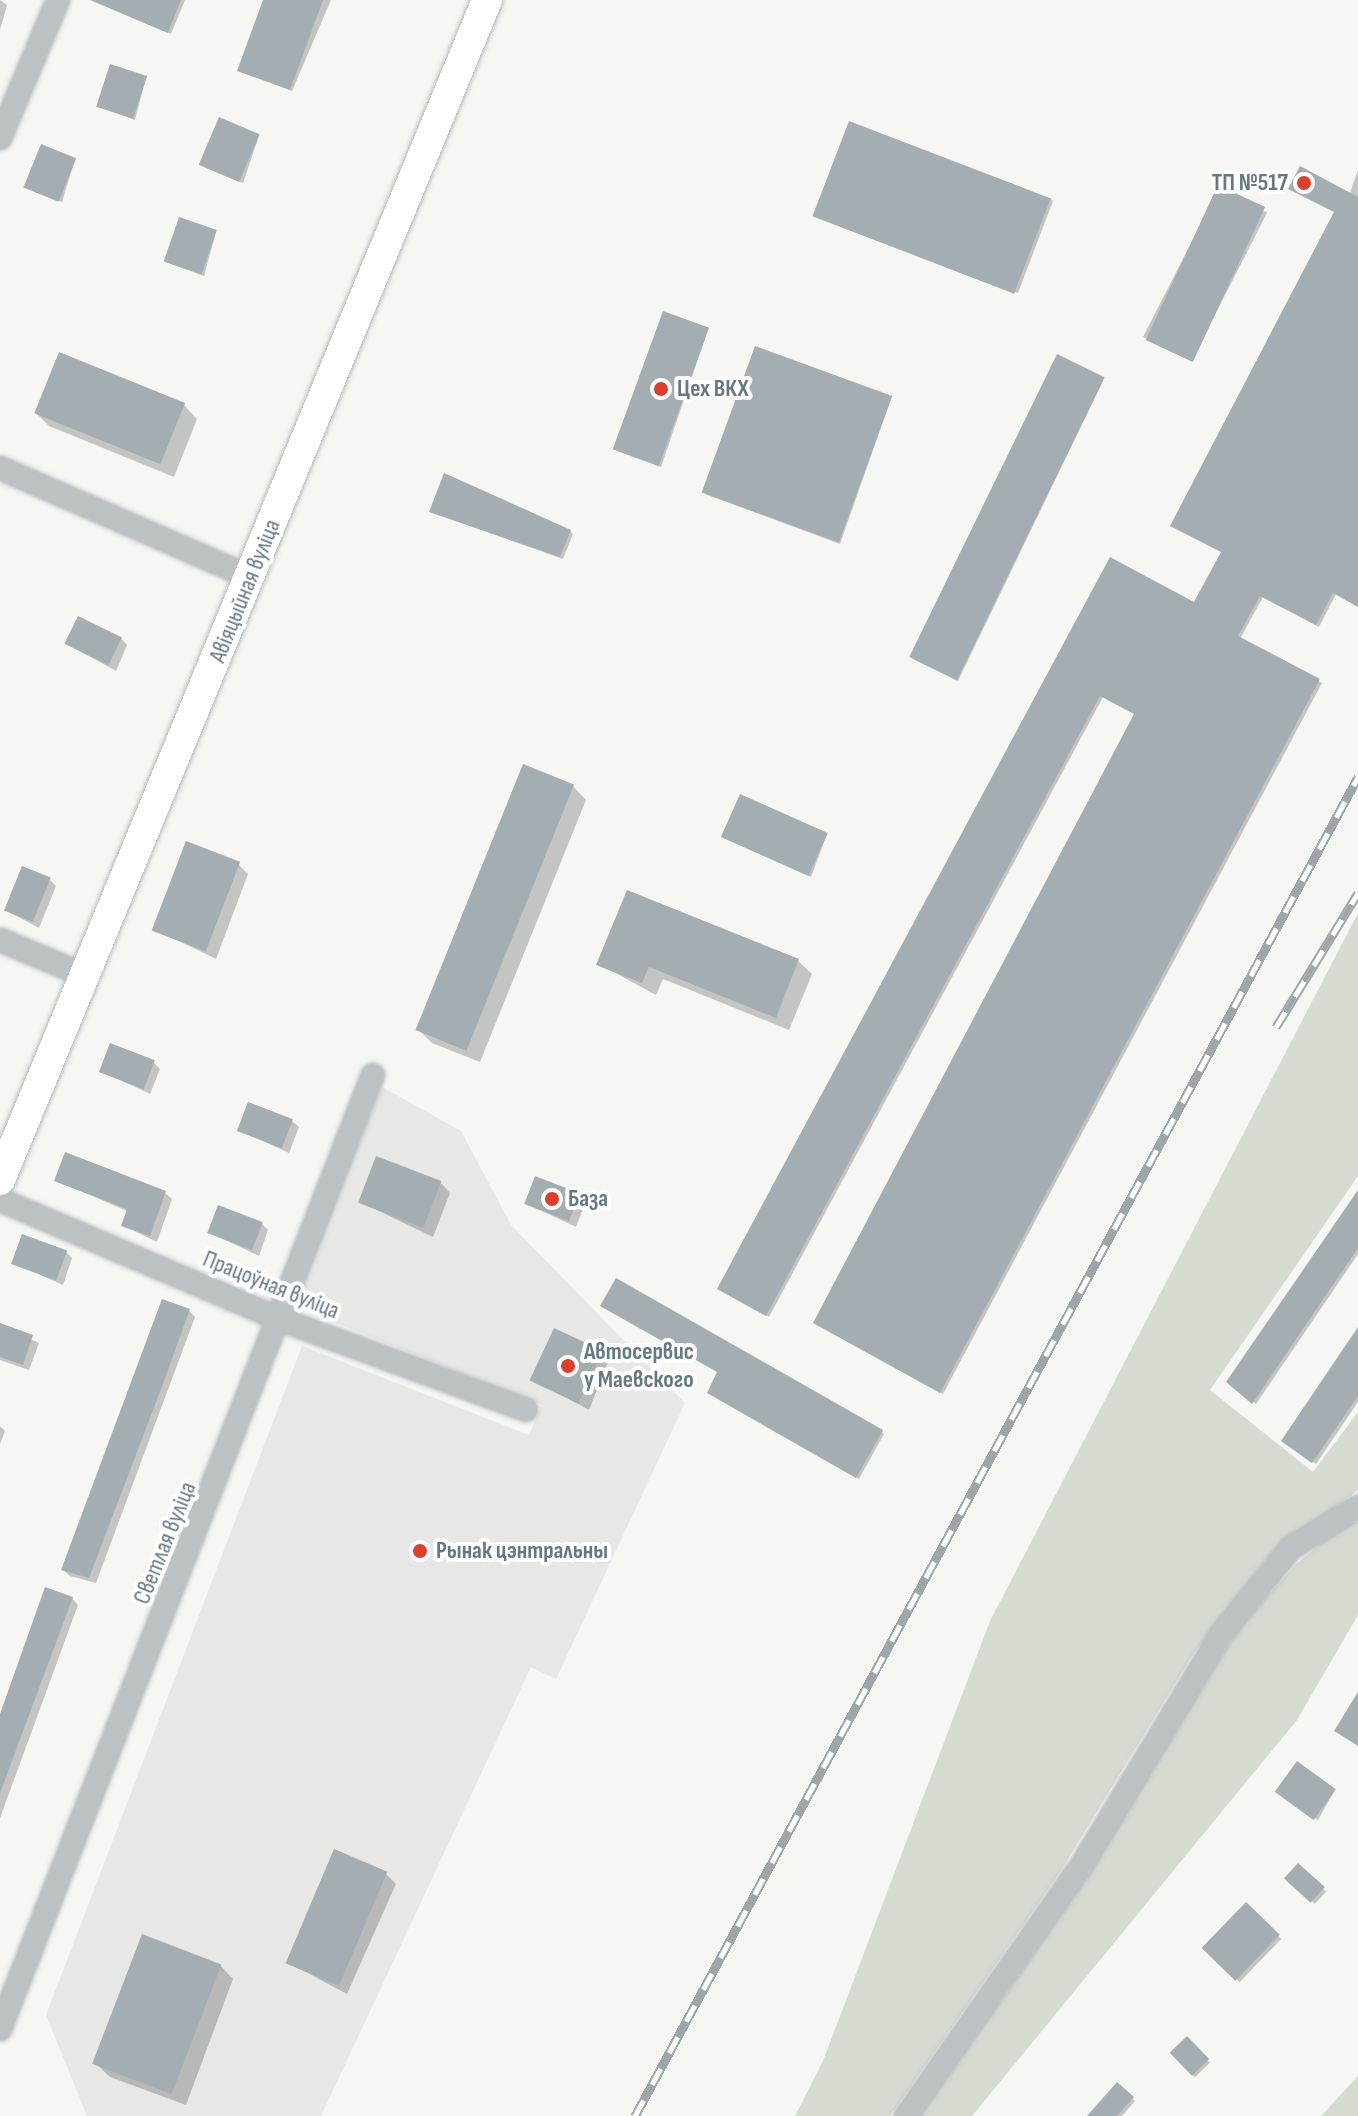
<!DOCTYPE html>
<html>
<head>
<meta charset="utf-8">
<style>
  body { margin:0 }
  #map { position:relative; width:1358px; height:2116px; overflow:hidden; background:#f6f6f3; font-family:"Sofia Sans Condensed",sans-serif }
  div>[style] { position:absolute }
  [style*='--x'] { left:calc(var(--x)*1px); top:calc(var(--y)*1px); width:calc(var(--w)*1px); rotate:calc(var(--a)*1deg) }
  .built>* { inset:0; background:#e7e7e6 }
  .green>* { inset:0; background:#d6dbd2 }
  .shadow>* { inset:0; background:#0003; transform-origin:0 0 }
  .building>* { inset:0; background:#a4aeb2; transform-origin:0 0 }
  .roads { filter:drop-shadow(0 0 2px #b1b8bb) drop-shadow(0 0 2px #b1b8bb) }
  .street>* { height:22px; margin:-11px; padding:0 11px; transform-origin:11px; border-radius:11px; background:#bcc2c4 }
  .secondary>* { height:30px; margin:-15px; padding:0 15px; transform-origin:15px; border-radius:15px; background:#fff }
  .rail>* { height:9px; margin-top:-4.5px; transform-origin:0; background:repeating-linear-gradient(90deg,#fff 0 18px,#9ea6aa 0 36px); box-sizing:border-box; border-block:2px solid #9ea6aa }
  .dots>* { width:22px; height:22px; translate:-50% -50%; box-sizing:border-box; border:4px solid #fff; border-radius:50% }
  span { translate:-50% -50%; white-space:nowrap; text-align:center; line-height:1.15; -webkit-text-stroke:8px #fff; paint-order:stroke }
  .poi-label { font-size:24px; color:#667982; font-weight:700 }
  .right { translate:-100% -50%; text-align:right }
  .left { translate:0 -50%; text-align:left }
  .street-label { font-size:24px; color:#667982 }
</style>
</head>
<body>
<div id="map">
  <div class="built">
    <div style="clip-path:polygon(382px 1087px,461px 1131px,511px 1225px,685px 1403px,556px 1679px,531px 1667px,321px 2116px,87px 2116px,46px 2015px,302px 1346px,529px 1435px,542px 1405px,291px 1305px)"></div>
  </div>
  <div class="green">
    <div style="clip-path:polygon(1358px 913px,1358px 1176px,1210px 1390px,1313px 1472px,1358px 1412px,1358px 1490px,1265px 1561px,1193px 1654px,1060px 1872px,890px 2116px,795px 2116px,823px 2061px,990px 1621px)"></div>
    <div style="clip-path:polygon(1358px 1522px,1358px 1615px,1297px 1720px,972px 2116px,911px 2116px,1008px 1992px,1238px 1630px,1295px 1565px,1343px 1525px)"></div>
    <div style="clip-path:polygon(1358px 2076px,1358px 2116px,1321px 2116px)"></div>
  </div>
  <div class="shadow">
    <div style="clip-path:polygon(0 0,7px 5px,0 30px)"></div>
    <div style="clip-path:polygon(133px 0,185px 0,171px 34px,130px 17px)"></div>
    <div style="clip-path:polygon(267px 0,331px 0,292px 91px,239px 70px)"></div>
    <div style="clip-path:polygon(146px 78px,135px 120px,98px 106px)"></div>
    <div style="clip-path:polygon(259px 136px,243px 183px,204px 167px)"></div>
    <div style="clip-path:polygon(75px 159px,62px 202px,27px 187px)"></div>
    <div style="clip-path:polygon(1358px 170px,1358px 607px,1336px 594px,1319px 627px,1263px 597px,1240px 639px,1322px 683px,943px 1394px,819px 1325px,1136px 715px,1103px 697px,769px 1317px,722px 1291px,1111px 560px,1195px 605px,1223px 552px)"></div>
    <div style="left:1219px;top:188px;width:54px;height:167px;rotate:27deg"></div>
    <div style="clip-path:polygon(1053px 201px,1018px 293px,815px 216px,1050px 198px)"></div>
    <div style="clip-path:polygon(216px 232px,204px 276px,166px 262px)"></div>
    <div style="clip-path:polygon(708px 330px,661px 467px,617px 451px)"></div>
    <div style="clip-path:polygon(1104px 379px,958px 681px,915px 660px)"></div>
    <div style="clip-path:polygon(891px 399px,840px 544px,705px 494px)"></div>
    <div style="clip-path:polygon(184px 405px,197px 419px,174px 477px,49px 426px,36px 413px)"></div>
    <div style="clip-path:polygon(431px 512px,570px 531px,573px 534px,563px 559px)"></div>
    <div style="clip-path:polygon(121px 638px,127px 645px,116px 671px,67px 644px)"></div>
    <div style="clip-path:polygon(573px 786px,586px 800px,480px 1062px,432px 1043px,419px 1030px)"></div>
    <div style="clip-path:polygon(827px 834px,811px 877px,723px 837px)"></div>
    <div style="clip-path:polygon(238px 864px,248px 874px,216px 959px,154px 929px)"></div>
    <div style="clip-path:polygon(50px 880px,56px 886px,39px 928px,7px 911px)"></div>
    <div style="clip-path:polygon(798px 961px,812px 974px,789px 1030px,663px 979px,656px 995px,599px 964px)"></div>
    <div style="clip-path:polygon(153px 1062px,160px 1069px,150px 1094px,101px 1071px)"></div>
    <div style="clip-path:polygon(292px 1121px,299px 1127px,289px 1153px,239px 1130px)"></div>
    <div style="clip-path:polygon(56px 1180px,165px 1193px,172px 1199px,157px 1242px,124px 1226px,129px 1212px)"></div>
    <div style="clip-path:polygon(440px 1182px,450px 1193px,433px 1237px,360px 1202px)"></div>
    <div style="clip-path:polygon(1358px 1193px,1358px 1254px,1256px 1404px,1229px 1382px)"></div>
    <div style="clip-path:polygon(579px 1195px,586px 1201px,576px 1227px,527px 1204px)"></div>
    <div style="clip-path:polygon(262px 1224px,268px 1230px,259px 1256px,210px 1233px)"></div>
    <div style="clip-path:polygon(66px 1252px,72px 1258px,63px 1285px,14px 1263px)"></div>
    <div style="clip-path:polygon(189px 1311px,195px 1317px,96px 1583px,70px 1576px,63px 1570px)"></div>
    <div style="clip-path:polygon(0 1325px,39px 1343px,29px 1370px,0 1360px)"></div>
    <div style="clip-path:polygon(1358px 1331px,1358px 1402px,1316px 1464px,1286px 1443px)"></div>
    <div style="clip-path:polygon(602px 1353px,609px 1359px,589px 1410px,535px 1381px)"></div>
    <div style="clip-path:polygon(719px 1373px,882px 1432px,884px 1434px,859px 1479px,712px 1395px)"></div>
    <div style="clip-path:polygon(0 1426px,5px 1431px,0 1444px)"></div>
    <div style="clip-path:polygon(72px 1598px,78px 1605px,0 1818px,0 1716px)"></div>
    <div style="clip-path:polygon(1335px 1790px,1318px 1820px,1280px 1794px)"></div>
    <div style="left:1298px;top:1866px;width:38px;height:17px;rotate:42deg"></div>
    <div style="clip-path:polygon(386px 1874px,396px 1884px,347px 1994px,287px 1962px)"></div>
    <div style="left:1246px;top:1905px;width:49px;height:60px;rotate:44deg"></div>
    <div style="clip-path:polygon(220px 1965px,233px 1979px,186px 2105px,110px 2077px,96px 2064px)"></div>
    <div style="left:1187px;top:2039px;width:33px;height:21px;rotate:46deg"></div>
    <div style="clip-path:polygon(1117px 2085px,1135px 2101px,1122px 2116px,1090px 2116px)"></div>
  </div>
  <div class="building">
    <div style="clip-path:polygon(90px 0,181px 0,168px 33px)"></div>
    <div style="clip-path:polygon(263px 0,323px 0,290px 90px,237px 71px)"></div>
    <div style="left:110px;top:64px;width:39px;height:45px;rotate:18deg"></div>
    <div style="left:219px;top:117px;width:44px;height:52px;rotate:23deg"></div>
    <div style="left:849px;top:121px;width:216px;height:102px;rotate:21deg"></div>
    <div style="left:41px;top:144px;width:38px;height:47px;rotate:22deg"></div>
    <div style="clip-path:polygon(1300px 166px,1358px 197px,1358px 607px,1333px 593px,1316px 625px,1260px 596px,1238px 636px,1320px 679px,940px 1393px,813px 1323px,1134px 714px,1100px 696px,766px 1316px,717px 1289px,1110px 557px,1194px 602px,1221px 552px,1170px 526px,1334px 212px,1288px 189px)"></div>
    <div style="left:1218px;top:185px;width:52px;height:171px;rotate:25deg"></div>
    <div style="left:179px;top:217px;width:40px;height:47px;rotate:19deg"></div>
    <div style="left:663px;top:311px;width:49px;height:147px;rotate:20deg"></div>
    <div style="left:755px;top:346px;width:146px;height:156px;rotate:20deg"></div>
    <div style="left:59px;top:352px;width:136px;height:66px;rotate:22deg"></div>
    <div style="left:1057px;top:354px;width:53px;height:337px;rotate:26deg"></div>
    <div style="clip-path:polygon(444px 473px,571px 530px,560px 557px,429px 512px)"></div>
    <div style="left:78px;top:616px;width:49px;height:31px;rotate:26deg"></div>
    <div style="left:523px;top:764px;width:55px;height:287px;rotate:22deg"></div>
    <div style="left:740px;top:794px;width:96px;height:47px;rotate:24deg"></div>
    <div style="left:186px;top:841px;width:58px;height:96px;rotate:21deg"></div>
    <div style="left:22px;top:866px;width:31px;height:48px;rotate:22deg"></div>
    <div style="clip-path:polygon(627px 890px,799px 959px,776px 1018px,649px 967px,642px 983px,596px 965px)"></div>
    <div style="left:110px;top:1043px;width:48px;height:31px;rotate:21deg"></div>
    <div style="left:248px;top:1102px;width:48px;height:31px;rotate:21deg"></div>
    <div style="clip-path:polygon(65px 1152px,166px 1191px,150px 1236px,121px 1226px,127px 1209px,54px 1181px)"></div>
    <div style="left:376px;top:1156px;width:70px;height:50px;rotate:21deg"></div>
    <div style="left:535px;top:1176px;width:48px;height:30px;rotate:21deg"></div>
    <div style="clip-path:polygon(1358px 1190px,1358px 1248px,1252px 1404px,1226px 1382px)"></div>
    <div style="left:218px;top:1205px;width:48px;height:30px;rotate:21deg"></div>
    <div style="left:22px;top:1234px;width:48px;height:32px;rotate:20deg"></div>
    <div style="clip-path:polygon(616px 1278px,883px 1430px,856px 1478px,707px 1393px,717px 1372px,600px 1306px)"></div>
    <div style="clip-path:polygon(162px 1299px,190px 1309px,164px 1381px,89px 1578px,61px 1570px)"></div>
    <div style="clip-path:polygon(0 1323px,33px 1335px,23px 1365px,0 1357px)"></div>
    <div style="clip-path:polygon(1358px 1327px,1358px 1396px,1312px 1463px,1281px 1441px)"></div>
    <div style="left:554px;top:1328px;width:54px;height:58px;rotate:25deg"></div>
    <div style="clip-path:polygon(45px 1587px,73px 1597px,0 1793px,0 1714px)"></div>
    <div style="clip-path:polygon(1358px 1692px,1358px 1746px,1334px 1731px)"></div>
    <div style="left:1297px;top:1761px;width:48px;height:38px;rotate:36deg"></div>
    <div style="left:334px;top:1849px;width:58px;height:124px;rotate:23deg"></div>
    <div style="left:1298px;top:1863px;width:36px;height:21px;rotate:42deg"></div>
    <div style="left:1246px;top:1902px;width:47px;height:64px;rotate:44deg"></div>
    <div style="left:142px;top:1934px;width:85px;height:139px;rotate:21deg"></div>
    <div style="left:1187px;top:2036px;width:32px;height:24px;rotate:46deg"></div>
    <div style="clip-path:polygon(1117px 2082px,1134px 2097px,1117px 2116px,1087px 2116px)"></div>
  </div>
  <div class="roads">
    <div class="street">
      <div style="--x:0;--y:138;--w:150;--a:-67.2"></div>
      <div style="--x:0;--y:468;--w:273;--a:23.6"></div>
      <div style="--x:0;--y:940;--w:93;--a:22.7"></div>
      <div style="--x:0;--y:1200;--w:306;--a:23.1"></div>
      <div style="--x:282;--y:1320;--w:260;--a:20.2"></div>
      <div style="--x:0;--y:2029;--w:1024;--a:-68.65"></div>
      <div style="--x:906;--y:2116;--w:307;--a:-55"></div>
      <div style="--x:1082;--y:1865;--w:271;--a:-58.9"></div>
      <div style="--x:1222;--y:1633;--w:109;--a:-50.9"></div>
      <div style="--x:1291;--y:1548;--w:79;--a:-31.5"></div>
    </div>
    <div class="secondary">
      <div style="--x:0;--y:1180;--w:1277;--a:-67.57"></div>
    </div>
  </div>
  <div class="rail">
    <div style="--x:1276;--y:1027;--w:157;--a:-58.5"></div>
    <div style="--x:635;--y:2116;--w:1522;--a:-61.63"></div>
  </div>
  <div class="dots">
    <div style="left:1304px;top:183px;background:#db402d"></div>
    <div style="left:661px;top:389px;background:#db402d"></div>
    <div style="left:552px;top:1199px;background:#db402d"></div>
    <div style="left:568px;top:1366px;background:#db402d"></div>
    <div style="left:420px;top:1551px;background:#db402d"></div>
  </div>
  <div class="poi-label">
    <span class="right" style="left:1288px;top:183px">ТП №517</span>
    <span class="left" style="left:677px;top:389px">Цех ВКХ</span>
    <span class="left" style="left:568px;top:1199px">База</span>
    <span class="left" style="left:584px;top:1366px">Автосервис<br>у Маевского</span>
    <span class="left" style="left:436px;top:1551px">Рынак цэнтральны</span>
  </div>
  <div class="street-label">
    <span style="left:245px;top:591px;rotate:-68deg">Авіяцыйная вуліца</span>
    <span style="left:271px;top:1285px;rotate:22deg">Працоўная вуліца</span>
    <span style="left:165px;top:1543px;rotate:-68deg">Светлая вуліца</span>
  </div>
</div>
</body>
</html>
